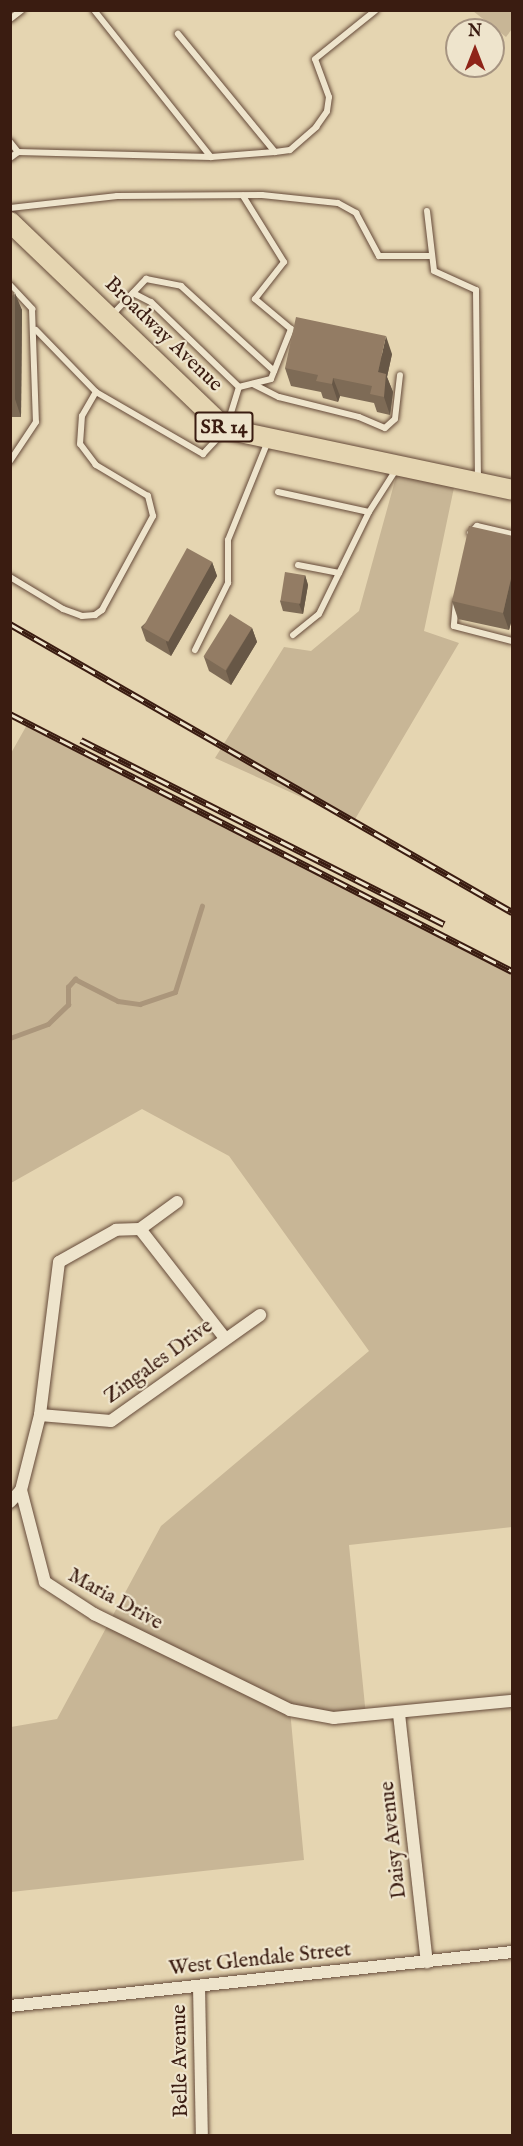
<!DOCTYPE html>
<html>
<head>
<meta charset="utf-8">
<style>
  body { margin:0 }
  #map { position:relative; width:523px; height:2146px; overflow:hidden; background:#e5d5b1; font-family:"IM FELL English",serif }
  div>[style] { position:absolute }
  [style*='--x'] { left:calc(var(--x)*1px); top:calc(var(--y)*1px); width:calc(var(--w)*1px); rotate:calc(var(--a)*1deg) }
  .green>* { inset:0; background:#c8b696 }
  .stream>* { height:4.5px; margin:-2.25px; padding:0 2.25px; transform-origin:2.25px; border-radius:2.25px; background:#ab967b }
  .roads { filter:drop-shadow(0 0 2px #654a39) drop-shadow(0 0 2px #654a39) }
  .service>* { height:6px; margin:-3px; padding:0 3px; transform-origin:3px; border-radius:3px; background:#eee4cc }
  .minor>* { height:12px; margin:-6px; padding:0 6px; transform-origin:6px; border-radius:6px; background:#eee4cc }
  .primary>* { height:20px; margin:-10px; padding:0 10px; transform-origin:10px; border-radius:10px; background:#e5d5b1 }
  .rail>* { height:7px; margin-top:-3.5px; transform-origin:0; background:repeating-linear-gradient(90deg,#eee4cc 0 14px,#3a1c11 0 28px); box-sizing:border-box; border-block:2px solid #3a1c11 }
  .wall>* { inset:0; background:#7e6b56 }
  .shaded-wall>* { inset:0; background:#675746 }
  .building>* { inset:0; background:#937c64; transform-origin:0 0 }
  span { translate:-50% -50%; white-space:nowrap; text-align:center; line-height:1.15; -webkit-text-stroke:4.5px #eee4cc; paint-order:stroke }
  .shield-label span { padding:2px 4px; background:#eee4cc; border:2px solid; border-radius:4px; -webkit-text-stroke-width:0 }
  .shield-label { font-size:20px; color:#3a1c11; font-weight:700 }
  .street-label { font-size:21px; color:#3a1c11 }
  .frame { position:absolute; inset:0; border:12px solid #3a1c11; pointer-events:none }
  .north { position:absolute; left:445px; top:18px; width:60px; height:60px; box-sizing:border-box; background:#eee4cc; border:2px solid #a69481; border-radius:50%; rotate:0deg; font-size:16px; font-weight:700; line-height:24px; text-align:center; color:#3a1c11 }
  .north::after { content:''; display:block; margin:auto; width:21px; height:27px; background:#8f2418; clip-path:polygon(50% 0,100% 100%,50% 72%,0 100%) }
</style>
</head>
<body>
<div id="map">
  <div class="green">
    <div style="clip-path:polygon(473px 11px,512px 11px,512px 29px,506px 37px)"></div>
    <div style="clip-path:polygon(399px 466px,456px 478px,424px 631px,459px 643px,354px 821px,215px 758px,284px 647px,311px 651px,359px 611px)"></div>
    <div style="clip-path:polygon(28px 723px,512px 971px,512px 1527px,349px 1545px,366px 1716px,290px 1710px,304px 1860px,11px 1892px,11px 1727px,57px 1719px,161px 1526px,369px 1351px,229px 1156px,142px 1109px,11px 1183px,10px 755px)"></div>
  </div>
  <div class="stream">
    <div style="--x:10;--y:1038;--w:40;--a:-20.2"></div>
    <div style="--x:48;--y:1024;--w:28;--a:-44"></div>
    <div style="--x:68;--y:1005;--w:18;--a:-90"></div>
    <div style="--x:68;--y:987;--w:11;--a:-49"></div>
    <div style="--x:75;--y:979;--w:48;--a:27.1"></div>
    <div style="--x:118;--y:1001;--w:22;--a:8"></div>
    <div style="--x:140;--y:1004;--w:37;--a:-19"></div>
    <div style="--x:175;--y:992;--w:90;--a:-72.6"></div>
  </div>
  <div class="roads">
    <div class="service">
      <div style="--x:94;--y:10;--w:188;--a:51.5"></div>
      <div style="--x:211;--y:157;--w:64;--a:-4.5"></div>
      <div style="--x:275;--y:152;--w:153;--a:-129.4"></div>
      <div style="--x:10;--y:19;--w:15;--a:-37"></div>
      <div style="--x:10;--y:142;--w:13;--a:51"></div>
      <div style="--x:18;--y:152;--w:10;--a:143"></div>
      <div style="--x:18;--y:152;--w:193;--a:1.5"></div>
      <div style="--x:275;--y:152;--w:15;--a:-8"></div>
      <div style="--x:290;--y:150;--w:35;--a:-41"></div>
      <div style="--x:316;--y:127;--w:19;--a:-55"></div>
      <div style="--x:327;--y:111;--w:14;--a:-82"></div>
      <div style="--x:329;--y:97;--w:40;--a:-110.2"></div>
      <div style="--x:315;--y:59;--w:78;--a:-38.8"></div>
      <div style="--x:10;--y:208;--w:108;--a:-6.4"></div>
      <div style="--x:117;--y:196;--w:145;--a:-0.4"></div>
      <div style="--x:262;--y:195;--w:76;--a:6"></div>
      <div style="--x:338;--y:203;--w:21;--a:29"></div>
      <div style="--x:356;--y:213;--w:49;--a:61.9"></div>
      <div style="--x:379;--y:256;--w:52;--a:0"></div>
      <div style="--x:427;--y:211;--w:60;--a:83.3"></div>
      <div style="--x:434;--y:271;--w:46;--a:24.3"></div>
      <div style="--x:476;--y:290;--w:189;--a:89.4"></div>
      <div style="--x:10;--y:285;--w:33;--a:47"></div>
      <div style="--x:32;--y:309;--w:113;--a:88"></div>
      <div style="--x:36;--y:422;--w:47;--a:123.7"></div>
      <div style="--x:133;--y:293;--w:20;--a:27"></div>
      <div style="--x:151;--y:302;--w:122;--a:44"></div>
      <div style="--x:112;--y:315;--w:50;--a:-46.6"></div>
      <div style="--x:146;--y:279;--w:36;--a:11"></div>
      <div style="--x:181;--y:286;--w:126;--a:42.4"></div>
      <div style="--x:36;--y:330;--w:86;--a:45.9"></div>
      <div style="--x:96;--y:392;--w:124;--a:30.1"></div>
      <div style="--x:203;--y:454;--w:34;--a:-47"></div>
      <div style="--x:226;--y:429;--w:44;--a:-72.8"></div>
      <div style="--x:239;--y:387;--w:33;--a:-14"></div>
      <div style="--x:271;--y:379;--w:54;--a:-68.2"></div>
      <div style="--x:291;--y:329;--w:47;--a:-140.2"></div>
      <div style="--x:255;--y:299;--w:47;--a:-51.9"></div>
      <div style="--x:284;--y:262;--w:78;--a:-121.8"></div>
      <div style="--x:253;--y:384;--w:29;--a:27"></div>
      <div style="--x:279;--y:397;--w:82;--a:14"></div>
      <div style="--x:359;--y:417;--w:28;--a:23"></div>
      <div style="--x:385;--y:428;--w:13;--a:-42"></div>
      <div style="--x:395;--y:419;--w:44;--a:-83.5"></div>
      <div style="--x:278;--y:492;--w:93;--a:12.4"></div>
      <div style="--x:470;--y:533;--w:10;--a:-45"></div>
      <div style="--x:477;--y:526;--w:36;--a:13"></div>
      <div style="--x:298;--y:565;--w:42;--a:11"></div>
      <div style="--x:10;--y:577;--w:62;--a:31.1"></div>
      <div style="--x:63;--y:609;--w:20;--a:20"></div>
      <div style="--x:82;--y:616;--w:13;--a:-4"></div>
      <div style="--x:95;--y:615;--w:9;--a:-36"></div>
      <div style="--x:102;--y:610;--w:107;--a:-61.5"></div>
      <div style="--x:153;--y:516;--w:21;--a:-104"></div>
      <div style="--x:148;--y:496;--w:61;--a:-149.2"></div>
      <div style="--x:96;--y:465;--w:26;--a:-127"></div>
      <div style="--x:80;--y:444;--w:28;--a:-86"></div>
      <div style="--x:82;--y:416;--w:28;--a:-60"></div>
      <div style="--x:456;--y:601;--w:25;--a:95"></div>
      <div style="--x:454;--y:626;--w:60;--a:14.5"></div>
      <div style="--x:293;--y:635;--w:33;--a:-39"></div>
      <div style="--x:319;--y:614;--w:114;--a:-63.9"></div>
      <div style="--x:369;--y:512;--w:52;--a:-57.5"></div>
      <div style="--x:195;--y:650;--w:75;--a:-63.8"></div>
      <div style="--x:228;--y:583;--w:43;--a:-90"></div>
      <div style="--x:228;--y:540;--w:107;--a:-68"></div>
    </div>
    <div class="minor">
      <div style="--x:177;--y:1202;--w:46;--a:143.9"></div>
      <div style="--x:140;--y:1229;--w:24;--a:178"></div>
      <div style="--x:116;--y:1230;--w:65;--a:150.7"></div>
      <div style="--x:59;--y:1262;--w:154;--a:97.1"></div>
      <div style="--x:40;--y:1415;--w:77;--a:104.2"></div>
      <div style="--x:21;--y:1490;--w:95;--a:75.4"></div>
      <div style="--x:45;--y:1582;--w:59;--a:33.1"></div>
      <div style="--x:94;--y:1614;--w:218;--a:26.1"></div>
      <div style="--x:290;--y:1710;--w:45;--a:10.3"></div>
      <div style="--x:334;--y:1718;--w:179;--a:-5.5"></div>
      <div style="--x:140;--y:1229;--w:138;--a:52.1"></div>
      <div style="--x:40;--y:1415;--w:71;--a:4.8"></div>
      <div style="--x:111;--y:1421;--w:183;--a:-35.4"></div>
      <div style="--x:10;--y:1502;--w:16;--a:-47"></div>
      <div style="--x:399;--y:1714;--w:250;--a:83.6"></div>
      <div style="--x:199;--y:1986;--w:150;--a:88.9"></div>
      <div style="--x:10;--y:2006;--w:505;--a:-6.14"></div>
    </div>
    <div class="primary">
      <div style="--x:10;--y:222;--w:299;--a:43.8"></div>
      <div style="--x:226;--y:429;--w:292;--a:12"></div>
    </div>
  </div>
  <div class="rail">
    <div style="--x:10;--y:624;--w:579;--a:29.84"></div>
    <div style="--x:10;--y:714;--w:564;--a:27.11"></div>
    <div style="--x:81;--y:740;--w:407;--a:26.9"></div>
  </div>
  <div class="wall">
    <div style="clip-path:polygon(10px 288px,22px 310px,21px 417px,10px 417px)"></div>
    <div style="clip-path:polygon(392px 354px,387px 377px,393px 392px,390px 415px,377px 412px,374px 403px,340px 396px,338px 402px,323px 398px,321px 392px,291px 386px,285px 368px)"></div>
    <div style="clip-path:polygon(513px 536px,513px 615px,509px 630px,458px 619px,452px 601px)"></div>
    <div style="clip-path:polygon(212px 562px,217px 576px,171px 656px,146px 641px,141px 627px)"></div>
    <div style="clip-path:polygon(305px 575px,308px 585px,303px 614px,283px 611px,280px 601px)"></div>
    <div style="clip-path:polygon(252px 628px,257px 642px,231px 685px,209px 671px,204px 657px)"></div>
  </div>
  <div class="shaded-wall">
    <div style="clip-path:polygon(15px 293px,22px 310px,21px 417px,15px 399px)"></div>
    <div style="clip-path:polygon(386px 336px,392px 354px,387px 377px,393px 392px,390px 415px,384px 397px,378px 372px)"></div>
    <div style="clip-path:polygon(333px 378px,340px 396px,338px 402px,332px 384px)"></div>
    <div style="clip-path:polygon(212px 562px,217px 576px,171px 656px,166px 642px)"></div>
    <div style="clip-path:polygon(513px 570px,513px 615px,509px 630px,503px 613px)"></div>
    <div style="clip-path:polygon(305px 575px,308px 585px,303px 614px,299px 604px)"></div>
    <div style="clip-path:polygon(252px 628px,257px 642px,231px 685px,226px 671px)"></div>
  </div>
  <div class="building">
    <div style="left:10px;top:288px;width:7px;height:111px;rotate:45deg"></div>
    <div style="clip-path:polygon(296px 317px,386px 336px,378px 372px,386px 374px,384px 397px,370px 394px,372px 386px,333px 378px,332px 384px,316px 381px,318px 375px,285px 368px)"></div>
    <div style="clip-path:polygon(469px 526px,513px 536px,513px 570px,503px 613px,452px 601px)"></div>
    <div style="left:187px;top:548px;width:29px;height:91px;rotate:29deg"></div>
    <div style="left:285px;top:572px;width:20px;height:29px;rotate:9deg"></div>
    <div style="left:230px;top:614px;width:26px;height:50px;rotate:32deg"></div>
  </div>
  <div class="shield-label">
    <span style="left:224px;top:427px">SR 14</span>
  </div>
  <div class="street-label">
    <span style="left:163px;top:335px;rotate:44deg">Broadway Avenue</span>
    <span style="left:159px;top:1362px;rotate:-36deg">Zingales Drive</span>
    <span style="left:115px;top:1600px;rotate:29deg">Maria Drive</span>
    <span style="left:394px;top:1840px;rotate:-96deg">Daisy Avenue</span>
    <span style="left:260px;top:1960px;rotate:-6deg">West Glendale Street</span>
    <span style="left:181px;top:2061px;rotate:-91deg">Belle Avenue</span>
  </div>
  <div class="frame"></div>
  <div class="north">N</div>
</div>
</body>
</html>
